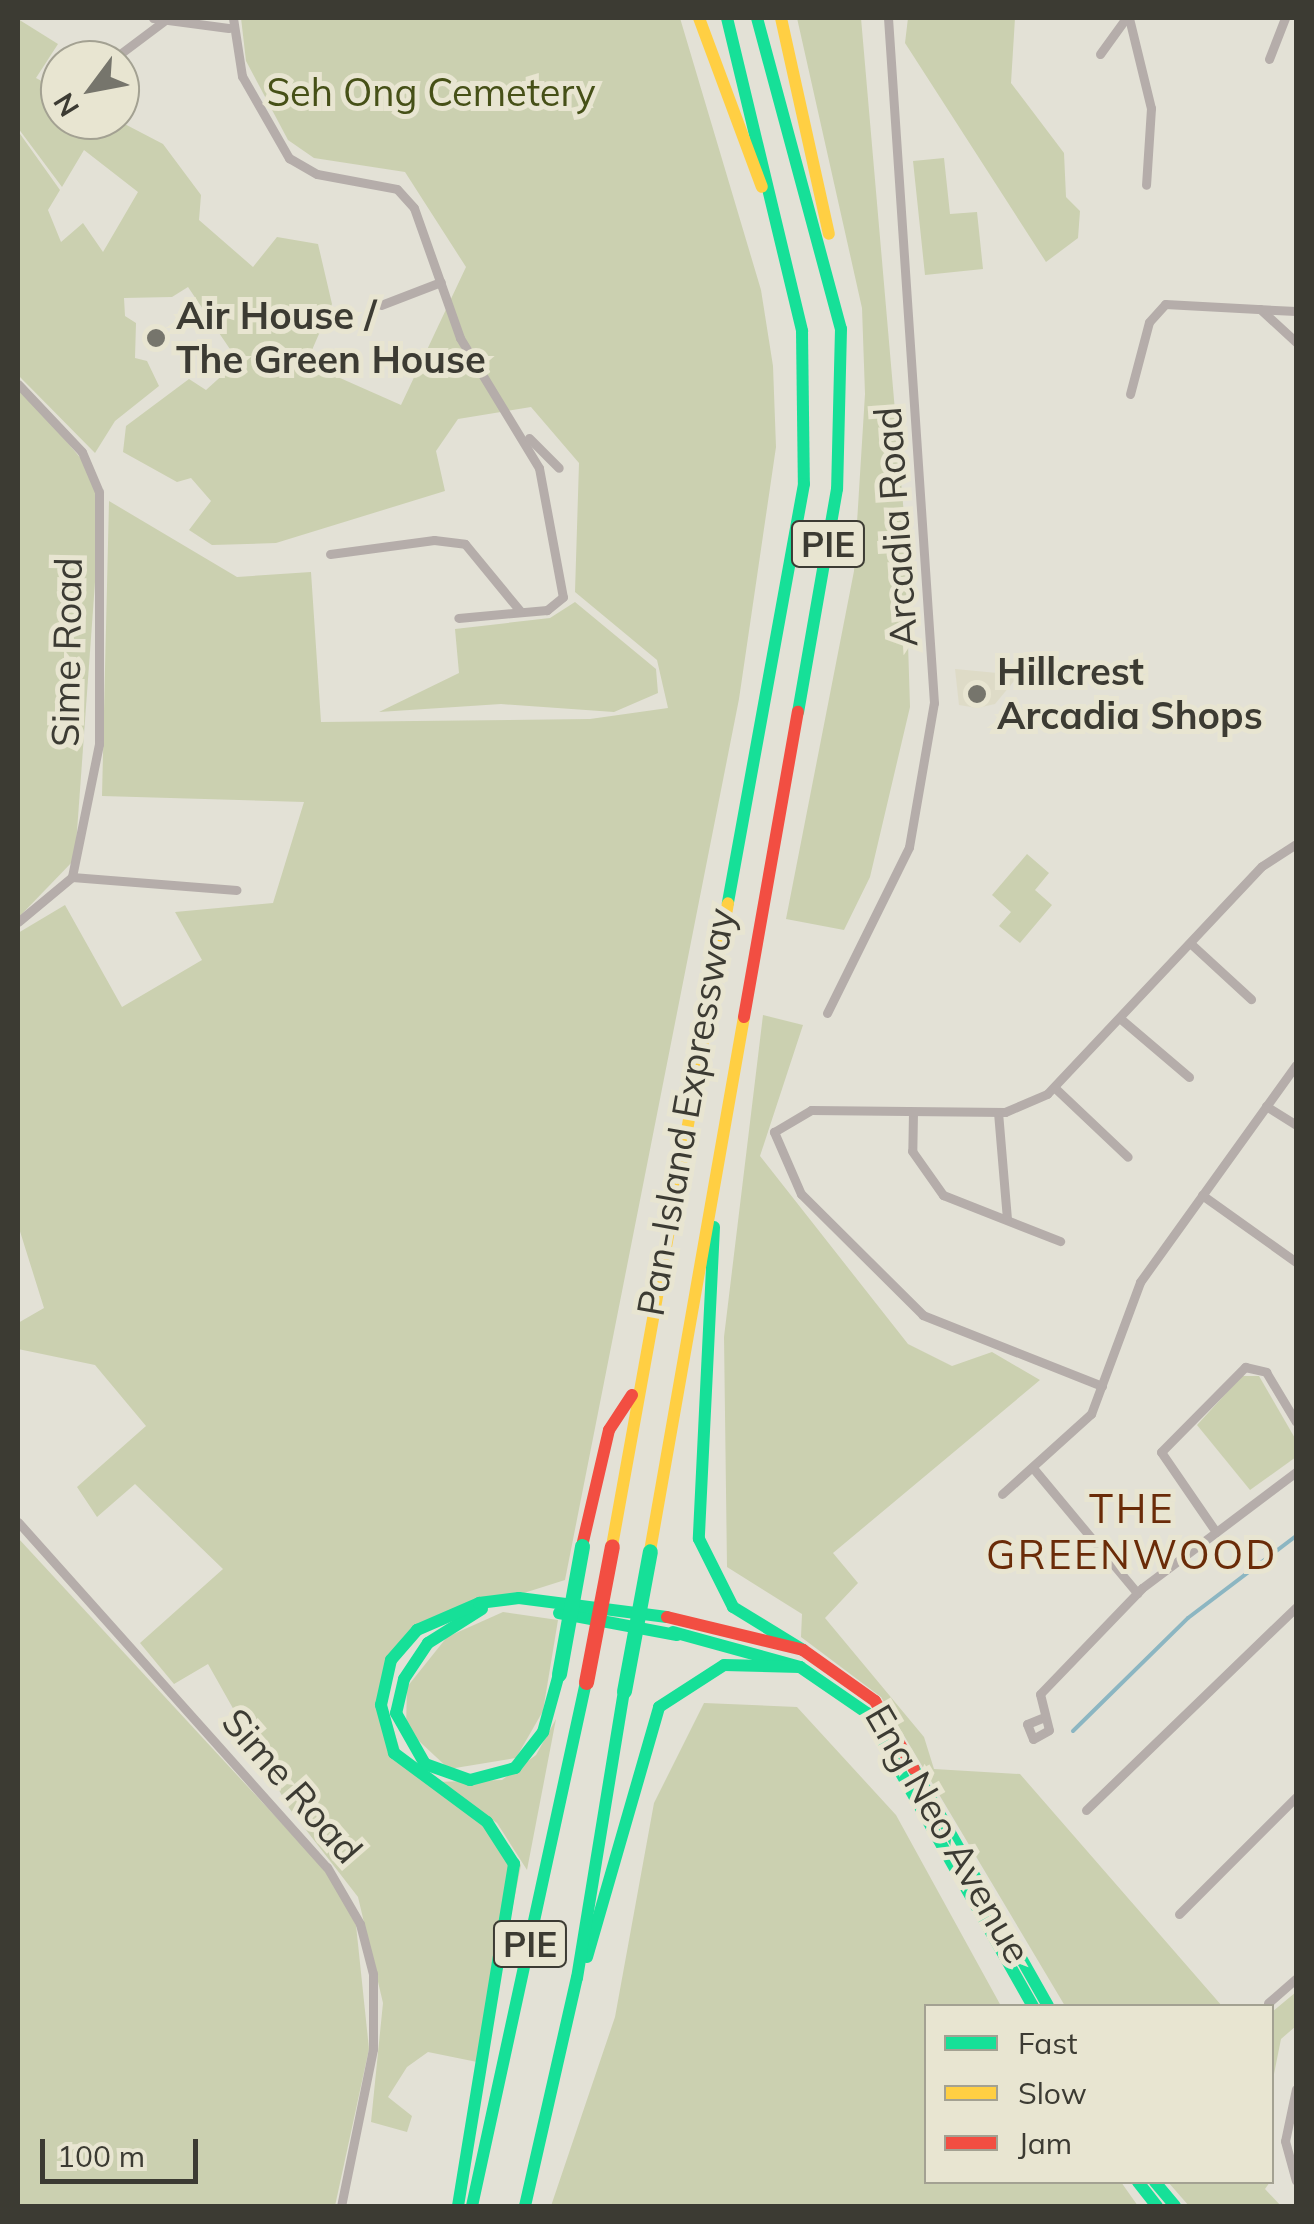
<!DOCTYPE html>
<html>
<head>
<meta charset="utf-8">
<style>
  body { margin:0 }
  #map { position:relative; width:1314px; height:2224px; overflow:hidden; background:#e3e1d6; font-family:Mulish,sans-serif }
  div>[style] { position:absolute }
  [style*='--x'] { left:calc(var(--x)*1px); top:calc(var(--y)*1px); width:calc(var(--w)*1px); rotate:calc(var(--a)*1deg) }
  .built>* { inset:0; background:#dedbc7 }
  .green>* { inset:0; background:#cbd0b0 }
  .stream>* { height:4px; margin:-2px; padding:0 2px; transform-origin:2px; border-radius:2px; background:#8cb6c2 }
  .street>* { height:9px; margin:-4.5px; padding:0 4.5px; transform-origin:4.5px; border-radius:4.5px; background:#b5adaa }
  .fast>* { height:12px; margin:-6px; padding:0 6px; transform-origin:6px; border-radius:6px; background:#16e098 }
  .slow>* { height:12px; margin:-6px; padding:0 6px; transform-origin:6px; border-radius:6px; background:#ffcf43 }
  .jam>* { height:12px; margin:-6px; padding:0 6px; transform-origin:6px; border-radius:6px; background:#f24e42 }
  .fast-bridge>* { height:15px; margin:-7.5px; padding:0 7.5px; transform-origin:7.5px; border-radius:7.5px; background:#16e098 }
  .jam-bridge>* { height:15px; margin:-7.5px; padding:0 7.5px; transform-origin:7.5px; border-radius:7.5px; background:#f24e42 }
  .dots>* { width:28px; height:28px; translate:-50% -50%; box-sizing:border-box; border:5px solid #e8e5d1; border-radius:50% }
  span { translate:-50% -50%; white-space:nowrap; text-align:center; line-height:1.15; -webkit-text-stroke:10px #e8e5d1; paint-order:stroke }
  .shield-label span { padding:2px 8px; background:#e8e5d1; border:2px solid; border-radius:8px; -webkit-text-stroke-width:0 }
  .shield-label { font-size:35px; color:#3c3b33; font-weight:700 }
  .park-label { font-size:38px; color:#465017 }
  .poi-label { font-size:38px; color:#3c3b33; font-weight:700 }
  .left { translate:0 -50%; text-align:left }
  .street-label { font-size:38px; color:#3c3b33 }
  .neighbourhood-label { font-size:40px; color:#6a2b08; letter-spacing:2.5px }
  .frame { position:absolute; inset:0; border:20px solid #3c3b33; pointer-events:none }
  .legend { position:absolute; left:924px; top:2004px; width:350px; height:180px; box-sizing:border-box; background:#e8e5d1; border:2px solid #a3a192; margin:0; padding:12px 18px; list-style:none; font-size:30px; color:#3c3b33 }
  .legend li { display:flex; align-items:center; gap:20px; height:50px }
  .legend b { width:50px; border:2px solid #a3a192 }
  .north { position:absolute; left:40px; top:40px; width:100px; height:100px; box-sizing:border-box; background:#e8e5d1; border:2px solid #a3a192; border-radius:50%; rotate:238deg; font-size:28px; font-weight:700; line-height:40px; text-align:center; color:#3c3b33 }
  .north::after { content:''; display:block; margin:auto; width:35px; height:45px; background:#76756c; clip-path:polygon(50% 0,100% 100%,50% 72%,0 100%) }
  .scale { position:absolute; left:40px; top:2139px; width:158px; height:45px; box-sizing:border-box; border:5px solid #3c3b33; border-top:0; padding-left:12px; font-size:30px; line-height:35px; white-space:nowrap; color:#3c3b33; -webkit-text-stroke:8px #e8e5d1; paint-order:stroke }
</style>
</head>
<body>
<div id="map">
  <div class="built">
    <div style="clip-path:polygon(955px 669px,1019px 675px,995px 704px,977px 708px,959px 705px)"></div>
  </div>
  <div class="green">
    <div style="clip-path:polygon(241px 18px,680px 18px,761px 290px,773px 366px,776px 447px,739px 699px,565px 1580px,425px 1624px,395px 1658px,386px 1704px,402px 1757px,495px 1826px,521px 1865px,482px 2063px,428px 2052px,407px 2067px,388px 2097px,412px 2116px,407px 2132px,371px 2122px,383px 2003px,358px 1897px,289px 1808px,208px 1664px,174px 1684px,140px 1643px,223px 1569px,135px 1484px,97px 1517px,77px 1487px,146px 1426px,95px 1365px,18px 1349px,18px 1323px,44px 1308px,18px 1225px,18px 933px,65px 905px,122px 1007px,202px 960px,175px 912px,273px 903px,304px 802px,102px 796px,109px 501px,237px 577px,311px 572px,321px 722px,590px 719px,668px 708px,657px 660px,575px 592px,579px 463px,531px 407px,458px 419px,436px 451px,445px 491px,276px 543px,212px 545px,189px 530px,211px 501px,191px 478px,177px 482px,123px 452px,126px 426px,189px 379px,206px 390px,238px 361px,188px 287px,172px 297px,124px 298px,125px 316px,136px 323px,135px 358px,147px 361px,159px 386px,115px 421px,95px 453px,18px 375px,18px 131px,60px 190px,48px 210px,61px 242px,83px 223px,103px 252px,138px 192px,84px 150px,62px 187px,18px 128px,18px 19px,58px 44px,36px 78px,60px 91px,60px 120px,117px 120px,163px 144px,201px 195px,199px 220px,253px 267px,277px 237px,318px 244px,332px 304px,312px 350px,340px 378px,401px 405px,466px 267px,405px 172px,314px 158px,288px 140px,246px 61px)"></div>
    <div style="clip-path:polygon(797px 18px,861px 18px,904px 515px,910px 707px,870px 877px,844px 930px,786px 919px,854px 571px,865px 394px,862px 308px)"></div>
    <div style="clip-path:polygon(908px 18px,1015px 18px,1011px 83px,1064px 153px,1066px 197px,1080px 211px,1078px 238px,1046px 262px,905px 43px)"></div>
    <div style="clip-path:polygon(944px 158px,950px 214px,977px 212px,983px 269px,925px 275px,913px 161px)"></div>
    <div style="clip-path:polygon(18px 384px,94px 474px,98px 541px,75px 859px,18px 918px)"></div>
    <div style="clip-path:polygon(575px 602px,656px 669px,658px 693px,614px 712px,501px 704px,379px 712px,459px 673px,455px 629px,550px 618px)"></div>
    <div style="clip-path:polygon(1027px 854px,1049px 873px,1035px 890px,1052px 905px,1020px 943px,999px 926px,1011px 912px,992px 895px)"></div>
    <div style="clip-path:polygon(763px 1015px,803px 1025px,760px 1156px,908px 1344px,952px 1366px,992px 1352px,1040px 1380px,833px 1553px,858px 1583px,825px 1618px,924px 1737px,934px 1769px,1020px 1774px,1222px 2006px,1065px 2006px,881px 1697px,801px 1637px,802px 1614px,727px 1567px,724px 1337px)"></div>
    <div style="clip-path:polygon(1242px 1376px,1259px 1376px,1296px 1440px,1296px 1457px,1250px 1490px,1197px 1425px)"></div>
    <div style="clip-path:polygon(18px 1538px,335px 1881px,356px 1925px,369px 2049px,335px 2206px,18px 2206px)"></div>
    <div style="clip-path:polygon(503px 1612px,558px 1620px,543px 1711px,516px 1758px,449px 1769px,406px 1729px,407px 1687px,447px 1637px)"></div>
    <div style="clip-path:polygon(704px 1703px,797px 1707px,896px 1815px,1001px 2006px,926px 2006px,926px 2182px,1121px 2182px,1138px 2206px,551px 2206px,615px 2017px,654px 1803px)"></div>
    <div style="clip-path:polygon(556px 1719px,527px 1870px,497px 1823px,435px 1782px,502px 1780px,536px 1755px)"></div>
    <div style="clip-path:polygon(1296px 1992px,1296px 2026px,1281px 2039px,1272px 2084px,1272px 2012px)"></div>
    <div style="clip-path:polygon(1168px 2182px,1270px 2182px,1265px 2189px,1281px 2206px,1189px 2206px)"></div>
  </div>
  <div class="stream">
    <div style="--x:1073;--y:1731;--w:161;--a:-44.5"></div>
    <div style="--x:1188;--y:1618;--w:136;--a:-37.2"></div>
  </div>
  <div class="street">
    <div style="--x:153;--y:18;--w:76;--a:7.6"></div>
    <div style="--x:233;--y:18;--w:59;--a:81.2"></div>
    <div style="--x:242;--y:76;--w:95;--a:60.2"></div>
    <div style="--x:289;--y:158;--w:32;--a:30"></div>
    <div style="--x:317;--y:174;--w:81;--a:10.6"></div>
    <div style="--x:397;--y:189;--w:25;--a:48"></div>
    <div style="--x:414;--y:208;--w:138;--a:70.5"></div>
    <div style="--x:460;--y:338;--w:152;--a:58.7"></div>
    <div style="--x:539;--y:468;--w:131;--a:79.5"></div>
    <div style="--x:563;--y:597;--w:21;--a:141"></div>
    <div style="--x:547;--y:610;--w:89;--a:174.9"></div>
    <div style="--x:1129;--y:18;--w:93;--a:76.3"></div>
    <div style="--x:1151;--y:108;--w:77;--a:93.7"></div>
    <div style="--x:1100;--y:54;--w:44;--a:-54.2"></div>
    <div style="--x:116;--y:57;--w:60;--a:-36.9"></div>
    <div style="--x:1269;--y:59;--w:44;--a:-68.7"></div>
    <div style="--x:381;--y:305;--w:64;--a:-21"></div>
    <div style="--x:1260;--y:309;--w:49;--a:42.5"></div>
    <div style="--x:18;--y:384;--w:93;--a:46.7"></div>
    <div style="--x:82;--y:452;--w:43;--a:67"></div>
    <div style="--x:99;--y:492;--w:252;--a:90"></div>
    <div style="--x:99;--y:744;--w:136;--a:101.5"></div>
    <div style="--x:72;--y:877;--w:70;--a:140.2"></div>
    <div style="--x:1130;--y:394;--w:74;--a:-75.2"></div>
    <div style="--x:1149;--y:322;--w:24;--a:-48"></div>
    <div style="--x:1165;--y:304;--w:131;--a:3.1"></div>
    <div style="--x:529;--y:438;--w:42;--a:45"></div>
    <div style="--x:330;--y:554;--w:105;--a:-7.7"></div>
    <div style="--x:434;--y:540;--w:31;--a:7"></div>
    <div style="--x:465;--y:544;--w:87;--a:50.6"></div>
    <div style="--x:72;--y:877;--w:165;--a:4.5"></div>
    <div style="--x:1190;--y:943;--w:83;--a:42.6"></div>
    <div style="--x:827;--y:1013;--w:185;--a:-63.7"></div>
    <div style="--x:909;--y:847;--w:146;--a:-80.2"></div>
    <div style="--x:934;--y:703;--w:687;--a:-93.84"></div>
    <div style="--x:1122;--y:1020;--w:88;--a:40.4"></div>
    <div style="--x:1055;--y:1088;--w:100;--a:43.4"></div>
    <div style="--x:1266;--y:1106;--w:36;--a:32"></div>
    <div style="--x:913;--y:1112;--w:39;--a:91"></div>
    <div style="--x:912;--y:1151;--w:54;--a:54.8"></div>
    <div style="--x:943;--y:1195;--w:126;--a:21.5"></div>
    <div style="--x:998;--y:1112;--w:107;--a:85.2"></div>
    <div style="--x:1202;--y:1195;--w:115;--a:35.5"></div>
    <div style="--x:1102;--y:1386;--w:193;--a:-158.4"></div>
    <div style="--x:923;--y:1315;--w:172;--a:-135.2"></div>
    <div style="--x:801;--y:1194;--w:68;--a:-113.5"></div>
    <div style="--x:774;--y:1132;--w:43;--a:-30.7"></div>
    <div style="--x:811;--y:1110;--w:194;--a:0.6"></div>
    <div style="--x:1005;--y:1112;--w:46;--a:-23.2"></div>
    <div style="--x:1047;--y:1094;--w:313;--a:-46.7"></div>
    <div style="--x:1262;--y:866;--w:40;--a:-32.9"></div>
    <div style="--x:1033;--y:1468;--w:163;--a:50.2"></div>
    <div style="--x:1002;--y:1494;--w:120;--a:-42"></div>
    <div style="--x:1091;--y:1414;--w:141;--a:-69.6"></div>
    <div style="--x:1140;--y:1282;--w:267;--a:-54.3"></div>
    <div style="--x:18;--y:1522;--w:463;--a:48.2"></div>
    <div style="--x:327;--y:1867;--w:66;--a:59.9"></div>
    <div style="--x:360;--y:1924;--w:52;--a:75.4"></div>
    <div style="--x:373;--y:1974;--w:75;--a:90"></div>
    <div style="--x:373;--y:2049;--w:160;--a:101.5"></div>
    <div style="--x:1216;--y:1532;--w:97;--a:-124.5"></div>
    <div style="--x:1161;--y:1452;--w:120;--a:-45.3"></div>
    <div style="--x:1245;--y:1367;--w:22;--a:13"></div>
    <div style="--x:1266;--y:1372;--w:58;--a:59"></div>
    <div style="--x:1042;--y:1718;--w:16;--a:158"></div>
    <div style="--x:1027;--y:1724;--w:16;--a:68"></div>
    <div style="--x:1033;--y:1739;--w:18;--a:-29"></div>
    <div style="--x:1049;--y:1730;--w:37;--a:-104"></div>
    <div style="--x:1040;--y:1694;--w:147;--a:-46.1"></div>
    <div style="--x:1142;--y:1588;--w:193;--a:-37"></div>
    <div style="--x:1086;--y:1810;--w:292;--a:-44"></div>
    <div style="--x:1179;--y:1914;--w:165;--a:-45"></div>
    <div style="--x:1268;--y:2003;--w:37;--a:-41"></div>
    <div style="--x:1296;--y:2089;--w:53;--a:101.9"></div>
    <div style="--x:1285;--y:2141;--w:41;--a:74.6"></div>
  </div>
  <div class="fast">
    <div style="--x:727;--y:18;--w:322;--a:76.5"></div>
    <div style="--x:802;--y:331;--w:153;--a:89.3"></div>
    <div style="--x:804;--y:484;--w:426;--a:100.3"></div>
    <div style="--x:757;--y:18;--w:322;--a:74.9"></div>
    <div style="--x:841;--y:329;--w:160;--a:91.4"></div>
    <div style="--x:837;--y:489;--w:226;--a:99.9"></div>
    <div style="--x:714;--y:1227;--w:312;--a:92.8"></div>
    <div style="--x:699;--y:1539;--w:76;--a:63.4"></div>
    <div style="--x:733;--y:1607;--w:82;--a:31.6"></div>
    <div style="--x:482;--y:1609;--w:64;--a:147.8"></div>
    <div style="--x:428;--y:1643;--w:43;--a:123.7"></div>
    <div style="--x:404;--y:1679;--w:35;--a:103"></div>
    <div style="--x:396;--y:1713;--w:59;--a:60.4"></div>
    <div style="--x:425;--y:1764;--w:48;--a:19.6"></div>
    <div style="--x:470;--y:1780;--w:47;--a:-14.9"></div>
    <div style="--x:515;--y:1768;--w:46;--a:-52.1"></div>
    <div style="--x:543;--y:1732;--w:60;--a:-74.6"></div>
    <div style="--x:559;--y:1613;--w:120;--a:10.6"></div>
    <div style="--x:673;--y:1632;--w:132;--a:15.4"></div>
    <div style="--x:800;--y:1667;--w:81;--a:34.5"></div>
    <div style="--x:867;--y:1713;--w:337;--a:60.5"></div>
    <div style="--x:914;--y:1769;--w:272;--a:60.5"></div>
    <div style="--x:587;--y:1957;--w:260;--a:-73.9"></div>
    <div style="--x:659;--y:1707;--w:77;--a:-32.9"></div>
    <div style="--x:724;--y:1665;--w:76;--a:1.5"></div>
    <div style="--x:1138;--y:2182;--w:31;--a:52"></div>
    <div style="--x:1155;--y:2182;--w:31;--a:50"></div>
    <div style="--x:458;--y:2206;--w:347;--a:-80.7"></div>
    <div style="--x:514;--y:1864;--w:50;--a:-122.7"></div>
    <div style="--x:487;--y:1822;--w:116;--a:-143.4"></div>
    <div style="--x:394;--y:1753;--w:50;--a:-105.2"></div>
    <div style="--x:381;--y:1705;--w:46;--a:-77.5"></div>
    <div style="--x:391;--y:1660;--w:40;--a:-49"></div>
    <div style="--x:417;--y:1630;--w:68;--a:-23.5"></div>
    <div style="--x:479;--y:1603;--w:40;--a:-7.1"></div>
    <div style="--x:519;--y:1598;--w:149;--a:7.3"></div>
    <div style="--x:472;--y:2206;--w:536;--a:-77.73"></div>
    <div style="--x:525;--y:2206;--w:234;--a:-77.2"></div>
    <div style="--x:577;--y:1978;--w:291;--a:-80.7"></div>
  </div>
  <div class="slow">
    <div style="--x:699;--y:18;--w:180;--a:69.6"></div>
    <div style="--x:781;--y:18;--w:221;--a:77.5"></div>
    <div style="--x:612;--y:1546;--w:653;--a:-79.77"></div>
    <div style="--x:650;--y:1551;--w:542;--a:-80.02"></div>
  </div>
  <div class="jam">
    <div style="--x:744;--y:1017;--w:310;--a:-80"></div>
    <div style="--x:582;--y:1546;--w:119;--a:-76.9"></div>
    <div style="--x:609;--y:1430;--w:42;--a:-56.7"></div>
    <div style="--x:667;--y:1617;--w:140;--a:13.6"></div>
    <div style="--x:803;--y:1650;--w:88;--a:35.3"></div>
    <div style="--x:875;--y:1701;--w:78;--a:60.2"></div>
  </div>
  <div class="fast-bridge">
    <div style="--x:559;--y:1674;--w:130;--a:-79.8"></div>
    <div style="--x:624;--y:1691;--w:142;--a:-79.5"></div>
  </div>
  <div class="jam-bridge">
    <div style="--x:586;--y:1682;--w:138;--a:-79.2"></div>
  </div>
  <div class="dots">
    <div style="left:156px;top:338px;background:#76756c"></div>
    <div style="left:977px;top:694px;background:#76756c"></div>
  </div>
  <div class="shield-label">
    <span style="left:828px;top:544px">PIE</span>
    <span style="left:530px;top:1944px">PIE</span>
  </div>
  <div class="park-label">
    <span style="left:431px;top:93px">Seh Ong Cemetery</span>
  </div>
  <div class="poi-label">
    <span class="left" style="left:176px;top:338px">Air House /<br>The Green House</span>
    <span class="left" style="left:997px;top:694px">Hillcrest<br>Arcadia Shops</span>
  </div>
  <div class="street-label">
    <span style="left:896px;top:527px;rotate:-94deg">Arcadia Road</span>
    <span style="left:67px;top:652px;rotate:-89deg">Sime Road</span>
    <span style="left:686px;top:1112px;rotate:-80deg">Pan-Island Expressway</span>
    <span style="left:292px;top:1786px;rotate:49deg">Sime Road</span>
    <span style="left:948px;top:1834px;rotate:60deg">Eng Neo Avenue</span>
  </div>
  <div class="neighbourhood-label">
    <span style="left:1132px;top:1531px">THE<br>GREENWOOD</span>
  </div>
  <div class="frame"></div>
  <ul class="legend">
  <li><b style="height:12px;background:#16e098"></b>Fast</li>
  <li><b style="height:12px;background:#ffcf43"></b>Slow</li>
  <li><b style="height:12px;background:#f24e42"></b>Jam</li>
  </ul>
  <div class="north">N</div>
  <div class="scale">100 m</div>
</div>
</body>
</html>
